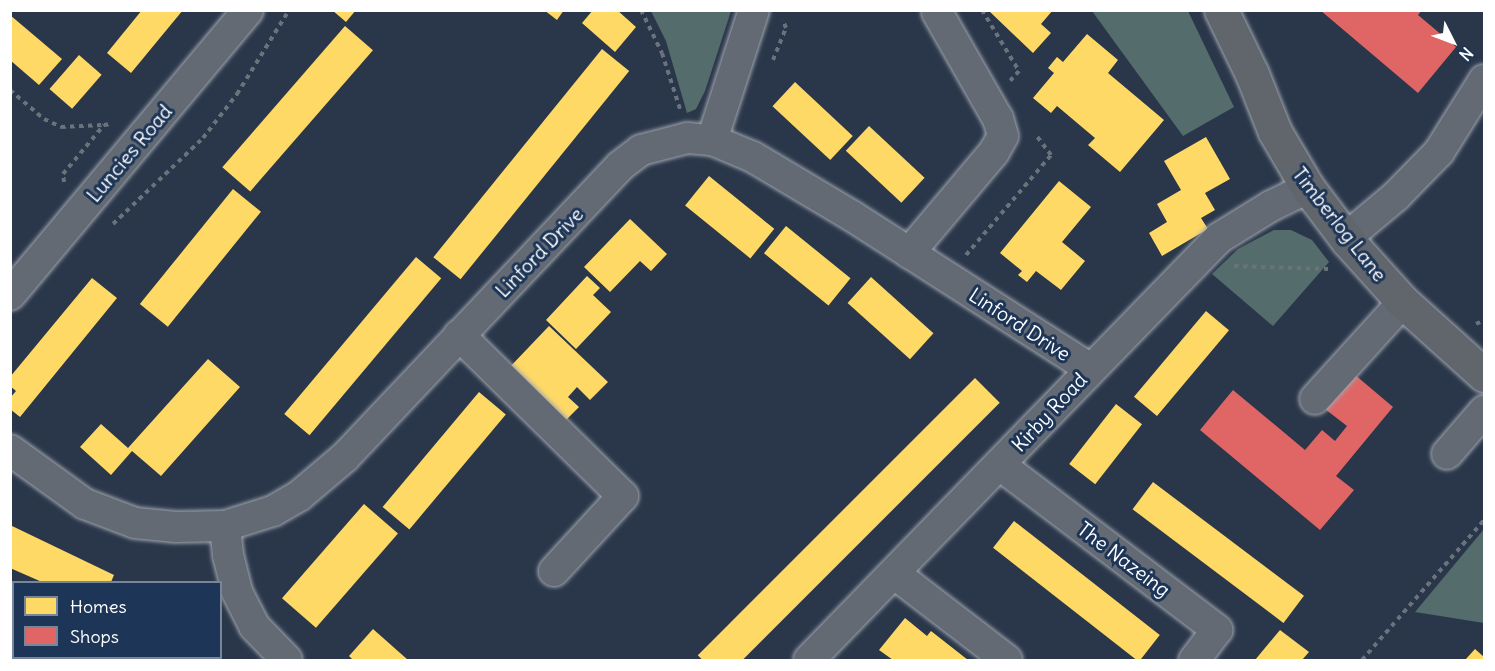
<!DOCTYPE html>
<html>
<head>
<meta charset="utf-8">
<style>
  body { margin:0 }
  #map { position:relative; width:1495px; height:671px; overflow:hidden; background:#2a374a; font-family:Delius,sans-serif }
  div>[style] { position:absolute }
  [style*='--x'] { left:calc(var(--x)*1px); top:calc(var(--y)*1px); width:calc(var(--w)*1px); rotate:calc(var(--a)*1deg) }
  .green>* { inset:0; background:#546c6b }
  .homes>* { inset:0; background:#ffd966; transform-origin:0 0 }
  .shops>* { inset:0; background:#e06666 }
  .path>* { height:4px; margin-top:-2px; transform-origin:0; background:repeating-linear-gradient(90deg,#6a727c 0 4.5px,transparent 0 9px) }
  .roads { filter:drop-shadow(0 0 2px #9fa5ae) drop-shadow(0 0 2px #9fa5ae) }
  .minor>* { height:30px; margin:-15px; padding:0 15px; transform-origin:15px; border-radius:15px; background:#636a74 }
  .major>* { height:33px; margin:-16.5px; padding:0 16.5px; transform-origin:16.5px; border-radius:16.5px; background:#60666c }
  span { translate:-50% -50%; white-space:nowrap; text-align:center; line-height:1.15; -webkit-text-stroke:6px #1d3557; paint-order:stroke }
  .street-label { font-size:20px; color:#fff }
  .frame { position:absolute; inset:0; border:12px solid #fff; pointer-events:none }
  .legend { position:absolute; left:12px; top:581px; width:210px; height:78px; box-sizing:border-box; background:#1d3557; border:2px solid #77869a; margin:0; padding:8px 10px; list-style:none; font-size:18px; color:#fff }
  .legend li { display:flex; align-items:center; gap:12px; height:30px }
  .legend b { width:30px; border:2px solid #77869a }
  .north { position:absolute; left:1423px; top:12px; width:60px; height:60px; -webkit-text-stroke:4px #1d3557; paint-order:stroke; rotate:132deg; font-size:16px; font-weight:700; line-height:24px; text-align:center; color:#fff }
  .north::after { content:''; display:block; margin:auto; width:21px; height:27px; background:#fff; clip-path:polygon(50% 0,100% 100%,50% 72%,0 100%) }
</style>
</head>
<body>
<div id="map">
  <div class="green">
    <div style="clip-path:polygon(651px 11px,731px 11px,705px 91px,696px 109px,687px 113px,666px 41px)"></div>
    <div style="clip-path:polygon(1092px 11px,1188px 11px,1234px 107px,1183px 136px)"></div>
    <div style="clip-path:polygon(1274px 230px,1291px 230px,1312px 240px,1329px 262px,1273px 326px,1212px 274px,1238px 249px)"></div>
    <div style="clip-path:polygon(1484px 529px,1484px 623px,1415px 612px)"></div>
  </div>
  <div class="homes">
    <div style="clip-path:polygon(142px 10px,183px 10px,131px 73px,107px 53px)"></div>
    <div style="clip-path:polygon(332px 10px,356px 10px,346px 22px)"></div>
    <div style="clip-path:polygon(544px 10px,564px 10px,557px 20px)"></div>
    <div style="clip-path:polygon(593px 10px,617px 10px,636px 27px,615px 52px,582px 23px)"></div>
    <div style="clip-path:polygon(988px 10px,1053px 10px,1041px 24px,1051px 33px,1033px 53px)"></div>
    <div style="clip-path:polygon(10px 15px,62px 59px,39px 85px,10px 60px)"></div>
    <div style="left:345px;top:26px;width:37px;height:187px;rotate:41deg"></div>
    <div style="clip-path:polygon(1087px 34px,1118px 60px,1108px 73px,1164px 120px,1120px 172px,1088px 145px,1095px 138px,1057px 106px,1051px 113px,1033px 98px,1054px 73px,1048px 68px,1057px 57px,1063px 62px)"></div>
    <div style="left:602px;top:49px;width:35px;height:268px;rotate:39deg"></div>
    <div style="left:79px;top:55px;width:30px;height:45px;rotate:41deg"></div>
    <div style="left:795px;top:82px;width:79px;height:33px;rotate:43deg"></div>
    <div style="left:869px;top:126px;width:76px;height:34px;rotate:43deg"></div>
    <div style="clip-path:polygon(1206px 137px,1230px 179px,1205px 193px,1215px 210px,1201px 218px,1208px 229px,1162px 256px,1149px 233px,1167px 222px,1157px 204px,1181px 190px,1164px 161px)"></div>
    <div style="left:709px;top:176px;width:84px;height:38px;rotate:39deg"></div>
    <div style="clip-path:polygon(1059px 181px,1091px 207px,1062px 242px,1085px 261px,1061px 290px,1036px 271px,1027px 282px,1018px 275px,1022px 271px,1000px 253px)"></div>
    <div style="left:233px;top:189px;width:36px;height:148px;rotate:39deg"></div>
    <div style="clip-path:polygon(630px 219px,667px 254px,651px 271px,640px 261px,610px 292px,584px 267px)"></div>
    <div style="left:786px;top:226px;width:83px;height:35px;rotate:39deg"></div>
    <div style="left:416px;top:257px;width:33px;height:205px;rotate:40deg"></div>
    <div style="clip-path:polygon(587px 276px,600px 288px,593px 295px,611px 312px,576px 349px,546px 320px)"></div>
    <div style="left:871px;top:277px;width:84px;height:35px;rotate:42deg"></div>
    <div style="clip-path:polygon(92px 278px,117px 298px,20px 417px,10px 409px,10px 398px,16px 391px,10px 386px,10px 377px)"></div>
    <div style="left:1206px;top:311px;width:30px;height:112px;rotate:40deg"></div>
    <div style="clip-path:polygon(549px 326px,608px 382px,590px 400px,577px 387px,568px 397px,579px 407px,564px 422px,508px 369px)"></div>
    <div style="clip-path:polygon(208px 359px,240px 387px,161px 476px,132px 451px,111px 475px,80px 447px,101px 424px,128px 448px)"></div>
    <div style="left:975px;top:378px;width:35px;height:392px;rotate:45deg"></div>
    <div style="left:479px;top:392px;width:35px;height:150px;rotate:40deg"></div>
    <div style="left:1116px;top:404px;width:33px;height:76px;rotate:38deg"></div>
    <div style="left:1153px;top:482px;width:189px;height:34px;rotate:37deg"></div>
    <div style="left:364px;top:504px;width:45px;height:125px;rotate:41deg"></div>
    <div style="left:1014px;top:521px;width:185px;height:34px;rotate:38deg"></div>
    <div style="clip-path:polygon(10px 525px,114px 575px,111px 582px,42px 582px,10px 568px)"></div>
    <div style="clip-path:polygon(905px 618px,927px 636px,931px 631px,968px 660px,893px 660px,879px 650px)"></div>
    <div style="clip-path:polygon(373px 629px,408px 660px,353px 660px,349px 656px)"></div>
    <div style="clip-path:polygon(1280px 630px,1309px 652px,1302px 660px,1255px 660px)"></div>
    <div style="clip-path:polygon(1475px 649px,1484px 657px,1484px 660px,1465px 660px)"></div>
    <div style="clip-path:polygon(184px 658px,211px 658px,214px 660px,181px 660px)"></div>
  </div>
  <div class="shops">
    <div style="clip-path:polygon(1320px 10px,1422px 10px,1418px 15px,1456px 47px,1418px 93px)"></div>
    <div style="clip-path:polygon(1354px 374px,1393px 407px,1336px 476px,1354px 490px,1320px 530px,1200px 430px,1233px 390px,1305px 450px,1322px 430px,1335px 441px,1347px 426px,1325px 409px)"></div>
  </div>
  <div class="path">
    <div style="--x:641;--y:10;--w:48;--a:64"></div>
    <div style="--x:662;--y:53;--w:59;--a:72.2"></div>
    <div style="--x:982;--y:10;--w:71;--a:58.8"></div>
    <div style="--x:1019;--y:71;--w:13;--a:132"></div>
    <div style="--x:773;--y:60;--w:35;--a:-68"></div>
    <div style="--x:786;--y:28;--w:9;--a:-111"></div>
    <div style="--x:10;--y:90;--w:45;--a:40.5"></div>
    <div style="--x:44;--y:119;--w:19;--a:25"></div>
    <div style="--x:61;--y:127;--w:41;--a:-2.8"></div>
    <div style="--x:64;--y:182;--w:8;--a:-97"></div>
    <div style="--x:63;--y:174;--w:64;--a:-50.1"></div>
    <div style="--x:104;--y:125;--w:7;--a:-8"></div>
    <div style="--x:113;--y:224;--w:124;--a:-43.7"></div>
    <div style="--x:203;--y:138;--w:56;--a:-52.3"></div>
    <div style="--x:237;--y:94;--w:99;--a:-58.2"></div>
    <div style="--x:966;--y:255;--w:131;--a:-49.6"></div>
    <div style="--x:1051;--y:155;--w:26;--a:-127"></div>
    <div style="--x:1234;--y:266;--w:95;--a:1.8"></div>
    <div style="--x:1476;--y:324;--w:9;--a:-27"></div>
    <div style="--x:1362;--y:660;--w:186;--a:-48.9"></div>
  </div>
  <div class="roads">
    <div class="minor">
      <div style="--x:712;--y:140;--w:137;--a:-72.1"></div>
      <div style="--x:1346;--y:238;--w:65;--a:-40"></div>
      <div style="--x:1396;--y:196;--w:62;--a:-45.7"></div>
      <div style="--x:1439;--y:152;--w:85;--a:-58"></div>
      <div style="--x:909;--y:253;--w:132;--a:-49.9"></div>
      <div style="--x:994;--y:152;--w:18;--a:-61"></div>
      <div style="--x:1003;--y:136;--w:18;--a:-106"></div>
      <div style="--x:998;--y:119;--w:123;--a:-119.7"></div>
      <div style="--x:10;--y:295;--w:371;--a:-50.1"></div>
      <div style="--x:459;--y:335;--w:230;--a:44.5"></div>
      <div style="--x:623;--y:496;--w:102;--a:132.6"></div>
      <div style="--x:1315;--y:399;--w:131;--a:-47.8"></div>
      <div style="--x:10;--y:450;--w:92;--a:35.8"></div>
      <div style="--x:85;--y:504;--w:53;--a:20.8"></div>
      <div style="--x:135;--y:523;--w:41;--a:5.6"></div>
      <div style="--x:176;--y:527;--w:49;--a:-1.2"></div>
      <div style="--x:225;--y:526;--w:50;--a:-17.4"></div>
      <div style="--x:273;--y:511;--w:30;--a:-30"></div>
      <div style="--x:299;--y:496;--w:60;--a:-40.3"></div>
      <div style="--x:345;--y:457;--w:400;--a:-46.6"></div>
      <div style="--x:620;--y:166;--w:26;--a:-37"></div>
      <div style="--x:641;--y:150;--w:48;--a:-14.6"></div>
      <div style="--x:687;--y:138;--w:25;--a:5"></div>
      <div style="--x:712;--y:140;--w:44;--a:22.5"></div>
      <div style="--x:753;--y:157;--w:115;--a:30.8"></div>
      <div style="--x:852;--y:216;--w:283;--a:32.7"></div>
      <div style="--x:1447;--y:454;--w:57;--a:-49.3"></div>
      <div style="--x:1000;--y:465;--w:273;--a:37.2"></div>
      <div style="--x:1217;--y:630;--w:38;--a:127"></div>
      <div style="--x:225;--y:526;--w:29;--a:84"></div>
      <div style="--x:228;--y:555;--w:38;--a:76"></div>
      <div style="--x:237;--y:592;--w:38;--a:63"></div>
      <div style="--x:254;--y:626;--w:47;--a:45.9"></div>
      <div style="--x:895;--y:574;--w:141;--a:37.5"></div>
      <div style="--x:809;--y:660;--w:588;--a:-45.83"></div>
      <div style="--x:1219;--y:238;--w:61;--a:-31.6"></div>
      <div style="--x:1271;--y:206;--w:41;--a:-25.9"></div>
    </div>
    <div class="major">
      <div style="--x:1221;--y:10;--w:71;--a:64.2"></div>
      <div style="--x:1252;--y:74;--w:62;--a:68.4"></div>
      <div style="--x:1275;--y:132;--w:65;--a:59.5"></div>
      <div style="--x:1308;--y:188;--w:66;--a:53"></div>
      <div style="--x:1348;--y:241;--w:82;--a:48"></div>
      <div style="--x:1403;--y:302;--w:109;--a:42"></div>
    </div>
  </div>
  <div class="street-label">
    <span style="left:129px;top:153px;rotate:-50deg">Luncies Road</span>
    <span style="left:1340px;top:224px;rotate:52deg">Timberlog Lane</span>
    <span style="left:539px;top:252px;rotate:-46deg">Linford Drive</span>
    <span style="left:1020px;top:324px;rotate:33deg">Linford Drive</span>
    <span style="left:1049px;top:412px;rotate:-47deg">Kirby Road</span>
    <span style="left:1124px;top:559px;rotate:37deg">The Nazeing</span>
  </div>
  <div class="frame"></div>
  <ul class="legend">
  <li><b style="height:16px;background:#ffd966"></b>Homes</li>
  <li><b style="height:16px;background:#e06666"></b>Shops</li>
  </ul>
  <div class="north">N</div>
</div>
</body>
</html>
